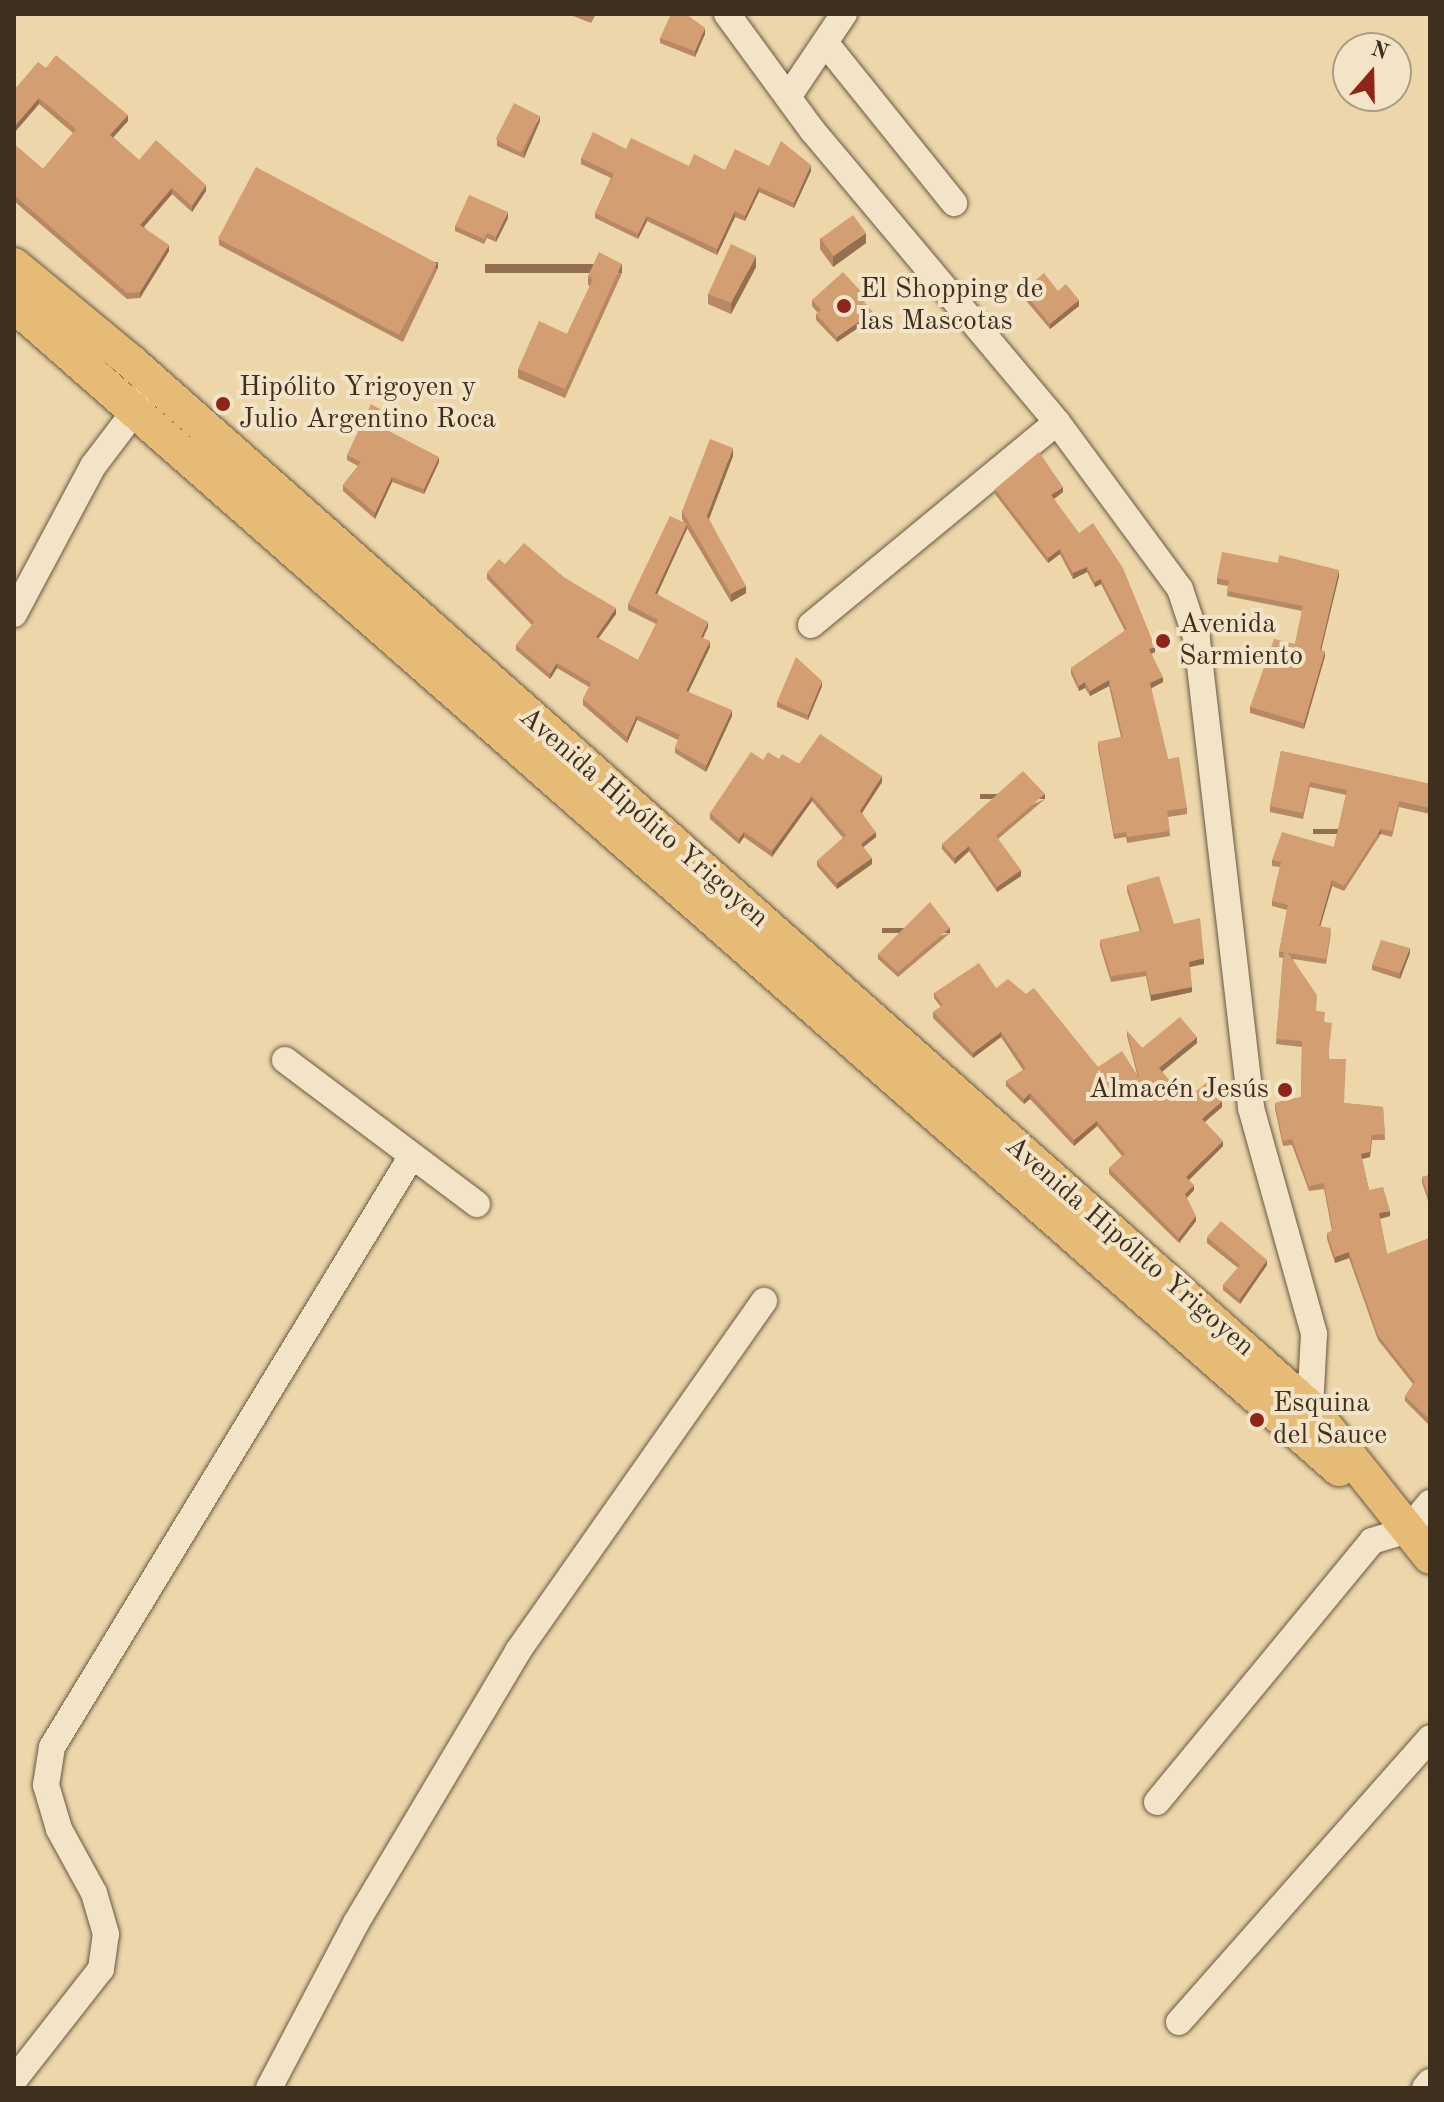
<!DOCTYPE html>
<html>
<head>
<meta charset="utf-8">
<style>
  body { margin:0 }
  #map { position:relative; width:1444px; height:2102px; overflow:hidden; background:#ecd6aa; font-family:"Old Standard TT",serif }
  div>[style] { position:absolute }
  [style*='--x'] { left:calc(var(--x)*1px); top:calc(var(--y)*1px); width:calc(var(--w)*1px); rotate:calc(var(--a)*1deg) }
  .roads { filter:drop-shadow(0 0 2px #6a5942) drop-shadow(0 0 2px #6a5942) }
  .minor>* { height:26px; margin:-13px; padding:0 13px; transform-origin:13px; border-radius:13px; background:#f3e4c8 }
  .major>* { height:34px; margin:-17px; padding:0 17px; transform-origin:17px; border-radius:17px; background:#e6bb75 }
  .wall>* { inset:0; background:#b68863 }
  .shaded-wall>* { inset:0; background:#946f50; transform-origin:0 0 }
  .building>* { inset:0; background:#d49e73; transform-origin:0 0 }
  .dots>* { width:22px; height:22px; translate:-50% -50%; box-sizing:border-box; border:4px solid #f3e4c8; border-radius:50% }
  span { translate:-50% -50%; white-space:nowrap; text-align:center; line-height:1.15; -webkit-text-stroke:8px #f3e4c8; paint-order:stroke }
  .poi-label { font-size:28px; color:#3e2f1f }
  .left { translate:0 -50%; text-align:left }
  .right { translate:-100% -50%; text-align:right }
  .street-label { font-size:28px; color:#3e2f1f }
  .frame { position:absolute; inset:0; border:16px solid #3e2f1f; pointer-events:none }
  .north { position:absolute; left:1332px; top:32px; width:80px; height:80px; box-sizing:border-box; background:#f3e4c8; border:2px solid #ab9c84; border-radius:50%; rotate:20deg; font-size:22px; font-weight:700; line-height:32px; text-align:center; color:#3e2f1f }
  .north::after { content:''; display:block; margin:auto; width:28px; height:36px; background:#8f2418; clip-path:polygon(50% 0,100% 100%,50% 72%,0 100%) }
</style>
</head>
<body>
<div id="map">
  <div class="roads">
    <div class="minor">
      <div style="--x:727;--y:14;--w:144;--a:53.8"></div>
      <div style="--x:812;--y:130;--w:381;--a:50"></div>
      <div style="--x:1057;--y:422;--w:207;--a:53.6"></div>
      <div style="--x:1180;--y:589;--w:54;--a:71.6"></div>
      <div style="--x:1197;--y:640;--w:471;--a:83.4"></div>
      <div style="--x:1251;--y:1108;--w:235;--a:74.4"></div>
      <div style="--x:1314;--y:1334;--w:73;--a:93.1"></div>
      <div style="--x:1310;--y:1407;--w:13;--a:119"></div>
      <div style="--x:827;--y:45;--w:203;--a:51.2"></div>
      <div style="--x:788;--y:97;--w:100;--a:-56"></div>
      <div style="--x:14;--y:614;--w:168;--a:-61.9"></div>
      <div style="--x:93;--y:466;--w:84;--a:-52.7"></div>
      <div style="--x:811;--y:625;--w:319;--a:-39.5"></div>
      <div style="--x:285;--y:1060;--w:240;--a:36.9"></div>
      <div style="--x:1157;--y:1802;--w:338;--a:-50.5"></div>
      <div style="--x:1372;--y:1541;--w:38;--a:-17"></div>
      <div style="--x:1408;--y:1530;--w:35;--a:-51"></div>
      <div style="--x:1179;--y:2022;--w:379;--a:-48.5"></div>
      <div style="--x:14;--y:2080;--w:141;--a:-51.9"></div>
      <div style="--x:101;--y:1969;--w:35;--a:-82"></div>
      <div style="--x:106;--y:1934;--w:43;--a:-106.3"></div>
      <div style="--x:94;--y:1893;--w:73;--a:-118.7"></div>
      <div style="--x:59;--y:1829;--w:46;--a:-106.5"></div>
      <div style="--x:46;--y:1785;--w:38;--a:-81"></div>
      <div style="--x:52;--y:1747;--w:688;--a:-58.67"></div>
      <div style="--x:269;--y:2088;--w:187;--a:-62.2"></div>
      <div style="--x:356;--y:1923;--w:317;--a:-59.2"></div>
      <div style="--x:518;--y:1651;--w:428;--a:-54.9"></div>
      <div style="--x:1425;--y:2088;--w:8;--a:-50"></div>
    </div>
    <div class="major">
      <div style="--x:14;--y:265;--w:151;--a:39.6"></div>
      <div style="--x:130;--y:361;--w:1577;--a:41.56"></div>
      <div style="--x:1310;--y:1407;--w:192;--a:51.3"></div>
      <div style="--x:14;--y:305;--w:1764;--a:41.3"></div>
    </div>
  </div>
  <div class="wall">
    <div style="clip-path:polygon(568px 14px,596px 14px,591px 23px)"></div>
    <div style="clip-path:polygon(705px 34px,695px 57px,660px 43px,660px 38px)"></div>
    <div style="clip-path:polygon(46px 68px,128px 121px,113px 137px,139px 160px,206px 191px,192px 212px,172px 194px,144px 227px,169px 251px,140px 298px,127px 299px,14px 201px,14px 144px,43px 169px,73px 133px,39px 104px,14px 133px,14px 90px)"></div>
    <div style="clip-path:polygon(540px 121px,524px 158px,497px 146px,497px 140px)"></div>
    <div style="clip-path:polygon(626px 149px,689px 166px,725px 170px,769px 166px,811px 171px,794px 208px,759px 192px,745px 221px,735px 217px,717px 255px,647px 221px,638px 239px,595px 218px,595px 213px,611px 178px,581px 164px,581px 158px)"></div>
    <div style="clip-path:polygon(508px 218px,496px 242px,487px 238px,484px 244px,455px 231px,455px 226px)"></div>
    <div style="clip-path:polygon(820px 238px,866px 243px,833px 267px,820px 249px)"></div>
    <div style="clip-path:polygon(219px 239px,438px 268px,403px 342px,219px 245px)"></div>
    <div style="clip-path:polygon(756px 267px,731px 314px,708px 304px,708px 294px)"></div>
    <div style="clip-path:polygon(622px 273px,565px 398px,518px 378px,518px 369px,567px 334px,590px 286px,588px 285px,588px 276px)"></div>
    <div style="clip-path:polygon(1023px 291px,1058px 291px,1079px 306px,1050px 329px,1023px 297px)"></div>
    <div style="clip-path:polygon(812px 300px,867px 304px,866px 305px,873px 318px,837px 342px,816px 320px,816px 314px,818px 313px,812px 306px)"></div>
    <div style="clip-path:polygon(388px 419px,384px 428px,439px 462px,424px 494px,392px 482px,375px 519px,343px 491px,343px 485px,358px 466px,347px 460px,347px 455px)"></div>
    <div style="clip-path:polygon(733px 456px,709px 519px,746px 593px,731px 602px,687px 528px,657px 594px,708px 627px,703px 638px,710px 647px,688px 692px,732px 716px,706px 772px,675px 753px,675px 748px,678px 740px,637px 720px,627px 743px,583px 705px,583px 699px,589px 687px,557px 668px,550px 679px,516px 650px,516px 645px,532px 625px,487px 579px,487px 573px,505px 564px,565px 578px,616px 614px,598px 638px,638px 660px,656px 624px,628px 610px,628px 604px,684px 522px,682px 519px,682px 511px)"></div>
    <div style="clip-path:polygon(995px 489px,1063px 492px,1054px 499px,1155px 652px,1151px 654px,1163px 682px,1151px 688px,1168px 759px,1187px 808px,1187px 814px,1168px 817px,1170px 836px,1127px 843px,1126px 837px,1114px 839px,1098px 748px,1098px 742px,1121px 737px,1109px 686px,1090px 696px,1085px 688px,1079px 691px,1071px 674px,1071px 668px,1125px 631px,1101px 584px,1095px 587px,1087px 572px,1073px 579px,1060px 554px,1048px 563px,995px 494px)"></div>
    <div style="clip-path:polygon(1339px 576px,1321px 650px,1325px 656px,1304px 729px,1250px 713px,1250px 707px,1295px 644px,1302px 611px,1227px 596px,1228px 586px,1217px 584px,1217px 578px)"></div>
    <div style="clip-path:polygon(822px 686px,808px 720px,777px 707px,777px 702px)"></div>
    <div style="clip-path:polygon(1281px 751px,1430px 784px,1430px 814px,1399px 807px,1392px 837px,1381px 834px,1344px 891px,1332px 886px,1320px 926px,1331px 933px,1326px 964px,1293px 959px,1316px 1011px,1325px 1022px,1329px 1059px,1344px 1103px,1383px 1107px,1385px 1140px,1372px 1140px,1370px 1157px,1362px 1159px,1369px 1190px,1390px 1216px,1380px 1219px,1387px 1254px,1430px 1238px,1430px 1426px,1405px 1401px,1405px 1396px,1413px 1384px,1378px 1340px,1349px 1258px,1335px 1263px,1327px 1239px,1327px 1233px,1332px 1231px,1324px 1189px,1309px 1191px,1292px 1145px,1283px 1146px,1275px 1109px,1275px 1103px,1301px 1097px,1302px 1047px,1276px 1044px,1283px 958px,1279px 957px,1279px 952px,1287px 910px,1272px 906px,1272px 901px,1280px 867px,1272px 866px,1272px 860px,1334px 847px,1346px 795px,1310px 787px,1303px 819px,1270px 812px,1270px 806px)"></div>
    <div style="clip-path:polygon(779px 759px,882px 782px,862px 813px,876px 837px,863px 847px,872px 864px,837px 889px,817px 866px,817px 861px,843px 838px,812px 801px,772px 857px,744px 837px,739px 844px,710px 819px,710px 813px,763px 760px)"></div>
    <div style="clip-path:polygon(1045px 799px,998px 839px,1021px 876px,997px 892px,969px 851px,955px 864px,942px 849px,942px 844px)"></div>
    <div style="clip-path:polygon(1127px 885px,1174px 924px,1204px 964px,1190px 967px,1192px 992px,1151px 1001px,1146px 976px,1111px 982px,1100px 946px,1100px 940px,1140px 931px,1127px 891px)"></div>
    <div style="clip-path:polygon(950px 933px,898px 977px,878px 959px,878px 954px)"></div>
    <div style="clip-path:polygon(1410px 953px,1400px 979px,1372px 970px,1372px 965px)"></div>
    <div style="clip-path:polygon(996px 988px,1098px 1067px,1137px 1074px,1127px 1036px,1127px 1031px,1142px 1048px,1197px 1043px,1162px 1072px,1186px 1100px,1222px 1107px,1205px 1122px,1223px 1146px,1189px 1180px,1194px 1190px,1186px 1198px,1196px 1221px,1179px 1243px,1109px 1174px,1109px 1168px,1122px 1156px,1097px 1126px,1074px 1146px,1030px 1099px,1024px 1104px,1006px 1086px,1006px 1081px,1023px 1070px,1001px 1037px,973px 1058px,933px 1018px,933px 1012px,941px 1007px,934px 998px,934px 993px)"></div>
    <div style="clip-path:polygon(1430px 1175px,1430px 1206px,1422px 1183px,1422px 1177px)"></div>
    <div style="clip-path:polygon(1207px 1237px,1267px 1265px,1240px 1304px,1223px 1290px,1223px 1285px,1238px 1268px,1207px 1243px)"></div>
  </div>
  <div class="shaded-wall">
    <div style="clip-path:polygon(705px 28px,705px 34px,695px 57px,695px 51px)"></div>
    <div style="clip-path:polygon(39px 98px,39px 104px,14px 133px,14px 127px)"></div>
    <div style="clip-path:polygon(128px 115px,128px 121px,110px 141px,110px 135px)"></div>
    <div style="clip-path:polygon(540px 116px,540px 121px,524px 158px,524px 153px)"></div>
    <div style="clip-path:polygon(811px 165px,811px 171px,794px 208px,794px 203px)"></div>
    <div style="clip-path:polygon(206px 185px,206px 191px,192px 212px,192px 206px)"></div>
    <div style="clip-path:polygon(759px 187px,759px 192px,745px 221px,745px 216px)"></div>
    <div style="clip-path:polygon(172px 188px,172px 194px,140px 231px,140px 225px)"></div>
    <div style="clip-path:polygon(735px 211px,735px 217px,717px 255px,717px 249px)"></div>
    <div style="clip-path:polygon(508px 212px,508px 218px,496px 242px,496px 237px)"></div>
    <div style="clip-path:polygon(647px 216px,647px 221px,638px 239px,638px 234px)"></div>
    <div style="clip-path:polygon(866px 233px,866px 243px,833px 267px,833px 256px)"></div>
    <div style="clip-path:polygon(169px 245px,169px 251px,140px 298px,140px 292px)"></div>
    <div style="clip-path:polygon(756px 256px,756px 267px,731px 314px,731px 303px)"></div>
    <div style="left:438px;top:262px;width:6px;height:82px;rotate:90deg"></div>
    <div style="left:622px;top:264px;width:9px;height:137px;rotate:90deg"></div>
    <div style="clip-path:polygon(1079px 300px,1079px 306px,1050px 329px,1050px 324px)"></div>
    <div style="clip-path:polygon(873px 312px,873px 318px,837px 342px,837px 337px)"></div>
    <div style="clip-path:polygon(388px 414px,388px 419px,381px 433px,381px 427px)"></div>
    <div style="clip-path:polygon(733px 448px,733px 456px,707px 524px,707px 516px)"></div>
    <div style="clip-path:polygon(439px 457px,439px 462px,424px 494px,424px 489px)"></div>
    <div style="clip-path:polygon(392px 477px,392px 482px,375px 519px,375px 513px)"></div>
    <div style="clip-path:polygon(1063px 487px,1063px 492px,1051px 501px,1051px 495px)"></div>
    <div style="clip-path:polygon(687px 524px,687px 529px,655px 599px,655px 593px)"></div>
    <div style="clip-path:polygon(1060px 549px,1060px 554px,1048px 563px,1048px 558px)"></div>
    <div style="clip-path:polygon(1087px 567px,1087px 572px,1073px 579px,1073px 573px)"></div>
    <div style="clip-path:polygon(1339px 570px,1339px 576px,1320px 655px,1320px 650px)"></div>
    <div style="clip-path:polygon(1101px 579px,1101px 584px,1095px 587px,1095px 582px)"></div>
    <div style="clip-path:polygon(746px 586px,746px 593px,731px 602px,731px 594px)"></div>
    <div style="clip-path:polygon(616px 608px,616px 614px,596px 642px,596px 637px)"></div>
    <div style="clip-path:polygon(708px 622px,708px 627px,701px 642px,701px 637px)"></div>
    <div style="clip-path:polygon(710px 641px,710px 647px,686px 697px,686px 691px)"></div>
    <div style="clip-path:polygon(1155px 647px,1155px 652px,1149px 655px,1149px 649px)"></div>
    <div style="clip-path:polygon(1325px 651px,1325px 656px,1304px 729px,1304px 723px)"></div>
    <div style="clip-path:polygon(557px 663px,557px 668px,550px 679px,550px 674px)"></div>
    <div style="clip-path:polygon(1163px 677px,1163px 682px,1150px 689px,1150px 683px)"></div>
    <div style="clip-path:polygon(1109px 680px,1109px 686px,1090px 696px,1090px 691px)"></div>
    <div style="clip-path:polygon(822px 681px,822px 686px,808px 720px,808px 715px)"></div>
    <div style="clip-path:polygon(1085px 682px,1085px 688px,1079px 691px,1079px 686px)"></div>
    <div style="clip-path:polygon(732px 710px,732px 716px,706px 772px,706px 766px)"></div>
    <div style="clip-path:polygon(637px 715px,637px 720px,627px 743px,627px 737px)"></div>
    <div style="clip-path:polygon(882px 776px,882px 782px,860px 816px,860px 811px)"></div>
    <div style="left:1045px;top:794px;width:5px;height:65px;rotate:90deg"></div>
    <div style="clip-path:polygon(812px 796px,812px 801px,772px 857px,772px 851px)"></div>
    <div style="left:1381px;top:829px;width:5px;height:68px;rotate:90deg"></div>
    <div style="clip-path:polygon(744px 832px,744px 837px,739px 844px,739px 839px)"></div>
    <div style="clip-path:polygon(876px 832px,876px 837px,861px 849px,861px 844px)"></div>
    <div style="clip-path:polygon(969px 846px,969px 851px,955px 864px,955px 858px)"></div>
    <div style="clip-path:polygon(872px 858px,872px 864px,837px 889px,837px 883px)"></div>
    <div style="clip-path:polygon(1021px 870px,1021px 876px,997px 892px,997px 887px)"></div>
    <div style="clip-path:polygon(1332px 880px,1332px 886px,1319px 931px,1319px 926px)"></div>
    <div style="left:950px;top:928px;width:5px;height:68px;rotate:90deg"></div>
    <div style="clip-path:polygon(1410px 948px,1410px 953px,1400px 979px,1400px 973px)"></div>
    <div style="clip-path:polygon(1204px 958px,1204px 964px,1189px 967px,1189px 962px)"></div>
    <div style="clip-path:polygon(1192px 987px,1192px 992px,1151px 1001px,1151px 995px)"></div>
    <div style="clip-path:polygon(1001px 1032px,1001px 1037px,973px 1058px,973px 1053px)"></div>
    <div style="clip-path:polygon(1197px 1037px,1197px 1043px,1159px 1074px,1159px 1068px)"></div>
    <div style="clip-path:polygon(1030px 1093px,1030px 1099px,1024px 1104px,1024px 1099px)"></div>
    <div style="clip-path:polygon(1222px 1101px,1222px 1107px,1202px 1124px,1202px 1119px)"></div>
    <div style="clip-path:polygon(1097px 1121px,1097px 1126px,1074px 1146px,1074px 1140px)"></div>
    <div style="clip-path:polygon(1372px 1135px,1370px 1157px,1361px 1159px,1361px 1154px)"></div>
    <div style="clip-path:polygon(1223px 1141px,1223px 1146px,1186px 1183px,1186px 1177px)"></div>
    <div style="clip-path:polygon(1194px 1185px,1194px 1190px,1185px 1200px,1185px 1194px)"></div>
    <div style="clip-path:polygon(1390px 1211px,1390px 1216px,1379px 1219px,1379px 1213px)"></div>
    <div style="clip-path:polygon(1196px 1216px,1196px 1221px,1179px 1243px,1179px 1238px)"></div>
    <div style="clip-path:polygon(1349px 1252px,1349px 1258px,1335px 1263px,1335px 1257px)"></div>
    <div style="clip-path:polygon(1267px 1260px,1267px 1265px,1240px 1304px,1240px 1299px)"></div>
  </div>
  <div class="building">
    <div style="clip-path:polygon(671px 14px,686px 14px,705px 28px,695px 51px,660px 38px)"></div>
    <div style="clip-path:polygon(56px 55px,128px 115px,110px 135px,139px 160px,156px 140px,206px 185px,192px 206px,172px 188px,140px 225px,169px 245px,140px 292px,127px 293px,14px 195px,14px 144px,43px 169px,76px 129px,39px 98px,14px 127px,14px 90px,38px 62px,46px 68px)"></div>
    <div style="left:514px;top:103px;width:29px;height:41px;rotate:27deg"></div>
    <div style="clip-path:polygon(593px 132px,626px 149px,631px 138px,689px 166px,694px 154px,725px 170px,735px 149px,769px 166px,781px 141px,811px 165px,794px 203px,759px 187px,745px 216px,735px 211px,717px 249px,647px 216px,638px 234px,595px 213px,614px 174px,581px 158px)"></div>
    <div style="left:256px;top:167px;width:205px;height:81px;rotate:28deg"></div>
    <div style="clip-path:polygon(469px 195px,508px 212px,496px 237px,487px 233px,484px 239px,455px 226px)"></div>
    <div style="left:853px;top:215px;width:22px;height:40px;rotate:54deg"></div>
    <div style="clip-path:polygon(731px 244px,756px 256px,731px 303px,708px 294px)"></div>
    <div style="clip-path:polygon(599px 252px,622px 264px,565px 389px,518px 369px,539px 321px,567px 334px,593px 279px,588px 276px)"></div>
    <div style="clip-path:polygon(843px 272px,867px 298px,864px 302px,873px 312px,837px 337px,816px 314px,821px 310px,812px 300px)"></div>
    <div style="clip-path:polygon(1044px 273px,1058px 291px,1066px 284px,1079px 300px,1050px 324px,1023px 291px)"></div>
    <div style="clip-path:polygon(371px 404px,388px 414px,381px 427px,439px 457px,424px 489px,392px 477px,375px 513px,343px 485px,361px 462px,347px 455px)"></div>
    <div style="clip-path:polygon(710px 439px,733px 448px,707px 516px,746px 586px,731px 594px,682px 511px)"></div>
    <div style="clip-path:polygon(1039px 452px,1063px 487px,1051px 495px,1079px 533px,1093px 523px,1123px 568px,1155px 647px,1149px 649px,1163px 677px,1150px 683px,1168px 759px,1179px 757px,1187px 808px,1167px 811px,1170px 831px,1127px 837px,1126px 832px,1114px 834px,1098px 742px,1123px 737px,1109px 680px,1090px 691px,1085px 682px,1079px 686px,1071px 668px,1127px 629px,1101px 579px,1095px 582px,1087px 567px,1073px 573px,1060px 549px,1048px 558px,995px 489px)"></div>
    <div style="clip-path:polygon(670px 516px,687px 524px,655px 593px,708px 622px,701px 637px,710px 641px,686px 691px,732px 710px,706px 766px,675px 748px,680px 735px,637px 715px,627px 737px,583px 699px,591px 683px,557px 663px,550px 674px,516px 645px,534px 622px,487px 573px,499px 559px,505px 564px,524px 543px,565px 578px,616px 608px,596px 637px,638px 660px,658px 620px,628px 604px)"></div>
    <div style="clip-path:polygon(1222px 552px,1278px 563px,1279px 555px,1339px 570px,1320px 650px,1325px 651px,1304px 723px,1250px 707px,1274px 639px,1295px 644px,1303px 606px,1227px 591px,1229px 581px,1217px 578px)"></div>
    <div style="clip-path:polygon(796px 657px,822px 681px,808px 715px,777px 702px)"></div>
    <div style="clip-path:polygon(820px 734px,882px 776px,860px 811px,876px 832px,861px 844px,872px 858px,837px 883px,817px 861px,846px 835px,812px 796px,772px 851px,744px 832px,739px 839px,710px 813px,751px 752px,763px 760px,768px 752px,779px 759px,782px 754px,799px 764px)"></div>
    <div style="clip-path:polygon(1281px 751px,1430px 784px,1430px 808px,1399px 801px,1392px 831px,1381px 829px,1344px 886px,1332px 880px,1319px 926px,1331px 928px,1326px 959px,1288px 953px,1317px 995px,1316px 1011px,1325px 1012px,1324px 1022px,1332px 1023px,1328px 1059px,1346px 1059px,1344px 1103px,1383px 1107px,1385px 1134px,1372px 1135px,1370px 1152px,1361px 1154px,1369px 1190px,1383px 1187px,1390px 1211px,1379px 1213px,1387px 1254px,1430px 1238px,1430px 1420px,1405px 1396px,1415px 1382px,1378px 1335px,1349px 1252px,1335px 1257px,1327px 1233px,1333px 1231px,1324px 1183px,1309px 1186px,1292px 1139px,1283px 1141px,1275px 1103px,1301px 1097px,1302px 1041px,1276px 1039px,1284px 952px,1279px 952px,1288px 905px,1272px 901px,1281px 862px,1272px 860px,1282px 832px,1334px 847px,1347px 790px,1310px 782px,1303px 813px,1270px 806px)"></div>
    <div style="clip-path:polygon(1023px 771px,1045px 794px,996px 836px,1021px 870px,997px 887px,969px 846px,955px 858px,942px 844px)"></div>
    <div style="clip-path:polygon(1159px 876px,1174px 924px,1200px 918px,1204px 958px,1189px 962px,1192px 987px,1151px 995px,1146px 971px,1111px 976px,1100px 940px,1142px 931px,1127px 885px)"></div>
    <div style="clip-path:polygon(930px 902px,950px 928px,898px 972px,878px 954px)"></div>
    <div style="clip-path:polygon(1381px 940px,1410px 948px,1400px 973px,1372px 965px)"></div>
    <div style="clip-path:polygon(979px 963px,996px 988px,1008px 979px,1026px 994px,1034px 988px,1098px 1067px,1122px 1051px,1139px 1078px,1127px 1031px,1142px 1048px,1180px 1017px,1197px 1037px,1159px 1068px,1186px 1100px,1207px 1082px,1222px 1101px,1202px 1119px,1223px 1141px,1186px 1177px,1194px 1185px,1185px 1194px,1196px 1216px,1179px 1238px,1109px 1168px,1125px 1154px,1097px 1121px,1074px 1140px,1030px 1093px,1024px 1099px,1006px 1081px,1026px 1068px,1001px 1032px,973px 1053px,933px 1012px,943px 1005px,934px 993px)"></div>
    <div style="clip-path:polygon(1430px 1175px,1430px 1201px,1422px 1177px)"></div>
    <div style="clip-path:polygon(1221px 1221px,1267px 1260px,1240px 1299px,1223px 1285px,1240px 1265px,1207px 1237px)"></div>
  </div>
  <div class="dots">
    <div style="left:844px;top:306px;background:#8f2418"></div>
    <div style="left:223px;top:404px;background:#8f2418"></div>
    <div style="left:1163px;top:641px;background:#8f2418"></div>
    <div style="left:1285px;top:1090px;background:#8f2418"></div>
    <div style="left:1257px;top:1420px;background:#8f2418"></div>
  </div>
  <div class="poi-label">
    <span class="left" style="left:860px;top:306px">El Shopping de<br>las Mascotas</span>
    <span class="left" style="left:239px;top:404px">Hipólito Yrigoyen y<br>Julio Argentino Roca</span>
    <span class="left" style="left:1179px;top:641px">Avenida<br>Sarmiento</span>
    <span class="right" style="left:1269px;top:1090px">Almacén Jesús</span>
    <span class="left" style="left:1273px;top:1420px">Esquina<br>del Sauce</span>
  </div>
  <div class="street-label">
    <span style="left:643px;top:818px;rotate:41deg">Avenida Hipólito Yrigoyen</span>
    <span style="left:1129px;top:1247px;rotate:41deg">Avenida Hipólito Yrigoyen</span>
  </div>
  <div class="frame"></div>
  <div class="north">N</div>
</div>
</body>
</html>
